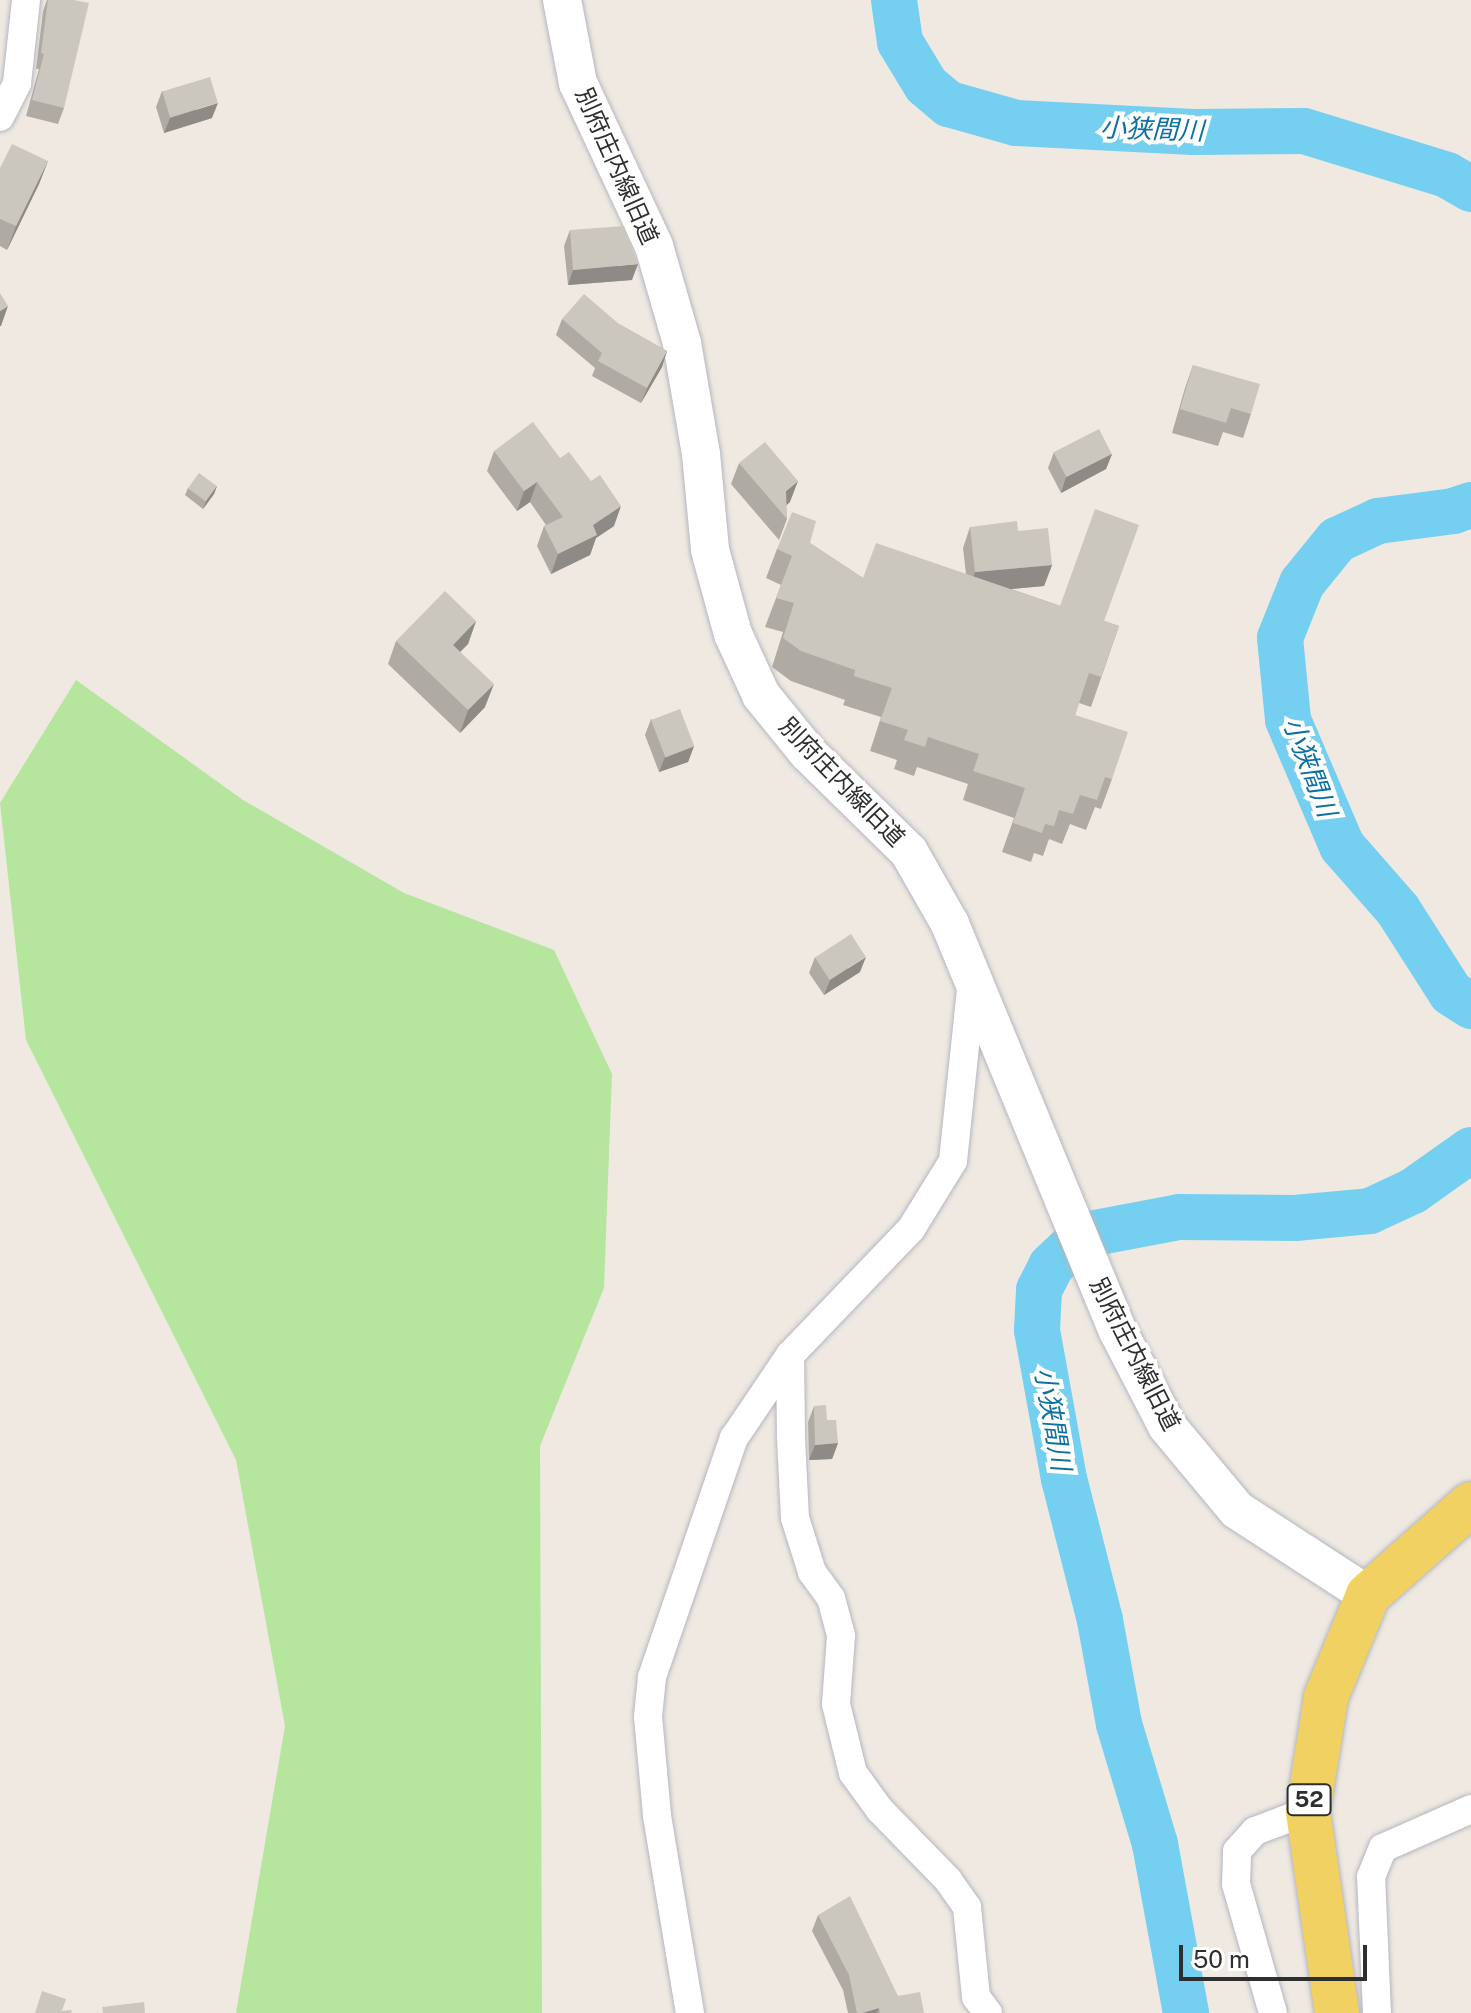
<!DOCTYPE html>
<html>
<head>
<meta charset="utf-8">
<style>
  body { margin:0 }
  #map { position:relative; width:1471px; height:2013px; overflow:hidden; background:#efe9e1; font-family:"Public Sans","Noto Sans JP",sans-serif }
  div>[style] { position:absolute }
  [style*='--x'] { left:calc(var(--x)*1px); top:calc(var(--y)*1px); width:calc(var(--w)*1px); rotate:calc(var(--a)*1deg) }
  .green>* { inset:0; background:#b6e59e }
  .river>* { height:46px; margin:-23px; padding:0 23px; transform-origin:23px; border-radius:23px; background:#75cff0 }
  .roads { filter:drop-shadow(0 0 2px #b4b7c1) drop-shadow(0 0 2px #b4b7c1) }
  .street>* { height:28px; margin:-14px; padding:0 14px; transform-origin:14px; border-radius:14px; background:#fff }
  .secondary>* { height:38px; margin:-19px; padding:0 19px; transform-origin:19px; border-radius:19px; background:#fff }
  .primary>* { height:44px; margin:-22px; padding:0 22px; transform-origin:22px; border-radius:22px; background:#f2d163 }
  .wall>* { inset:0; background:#afaba4 }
  .shaded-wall>* { inset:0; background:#8e8b86 }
  .building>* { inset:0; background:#cbc7bf; transform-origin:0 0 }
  span { translate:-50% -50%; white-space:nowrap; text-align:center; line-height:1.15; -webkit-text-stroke:8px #fff; paint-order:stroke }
  .shield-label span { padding:2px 6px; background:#fff; border:2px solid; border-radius:6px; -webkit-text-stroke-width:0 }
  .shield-label { font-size:22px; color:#2e2e2e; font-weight:700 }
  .street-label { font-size:24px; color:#2e2e2e }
  .water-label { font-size:26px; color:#0d6fa3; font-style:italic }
  .scale { position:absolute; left:1179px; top:1945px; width:188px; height:36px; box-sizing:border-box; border:4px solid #2e2e2e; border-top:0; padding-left:10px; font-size:24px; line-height:28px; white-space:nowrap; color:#2e2e2e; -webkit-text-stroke:6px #fff; paint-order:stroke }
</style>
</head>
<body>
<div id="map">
  <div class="green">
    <div style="clip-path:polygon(76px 680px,243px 800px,404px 893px,554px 950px,612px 1074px,604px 1288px,540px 1446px,542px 2013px,236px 2013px,285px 1726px,236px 1460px,26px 1040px,0 803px)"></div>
  </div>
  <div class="river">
    <div style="--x:894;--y:0;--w:42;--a:81.9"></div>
    <div style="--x:900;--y:42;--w:50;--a:58.8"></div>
    <div style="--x:926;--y:85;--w:30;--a:40"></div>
    <div style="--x:949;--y:104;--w:70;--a:15.8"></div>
    <div style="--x:1016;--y:123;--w:177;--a:2.9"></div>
    <div style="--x:1193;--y:132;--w:111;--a:-0.5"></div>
    <div style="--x:1304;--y:131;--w:150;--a:17.1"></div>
    <div style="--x:1447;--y:175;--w:28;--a:30"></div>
    <div style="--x:1471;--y:505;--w:18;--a:161"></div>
    <div style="--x:1454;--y:511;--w:77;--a:172.5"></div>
    <div style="--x:1378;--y:521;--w:45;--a:155.1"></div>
    <div style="--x:1337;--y:540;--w:55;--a:129.1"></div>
    <div style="--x:1302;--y:583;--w:59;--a:111.8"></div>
    <div style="--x:1280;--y:638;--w:82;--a:84.4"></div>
    <div style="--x:1288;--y:720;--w:137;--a:66.8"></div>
    <div style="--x:1342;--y:846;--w:85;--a:48.8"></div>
    <div style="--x:1398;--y:910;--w:98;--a:57.4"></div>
    <div style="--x:1451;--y:993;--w:24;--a:33"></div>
    <div style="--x:1186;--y:2013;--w:172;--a:-100.4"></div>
    <div style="--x:1155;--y:1844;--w:125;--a:-106.7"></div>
    <div style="--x:1119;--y:1724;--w:106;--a:-100.4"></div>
    <div style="--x:1100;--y:1620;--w:146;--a:-104.3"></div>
    <div style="--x:1064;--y:1479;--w:151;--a:-100.3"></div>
    <div style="--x:1037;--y:1330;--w:40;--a:-87.1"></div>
    <div style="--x:1039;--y:1290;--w:27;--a:-63"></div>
    <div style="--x:1051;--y:1266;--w:45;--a:-43.2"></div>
    <div style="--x:1084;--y:1235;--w:97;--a:-10.7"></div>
    <div style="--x:1179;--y:1217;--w:116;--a:0.5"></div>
    <div style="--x:1295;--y:1218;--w:75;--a:-5.3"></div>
    <div style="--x:1370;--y:1211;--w:47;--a:-24.9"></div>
    <div style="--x:1413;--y:1191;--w:71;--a:-35.3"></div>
  </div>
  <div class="roads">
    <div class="street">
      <div style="--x:0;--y:117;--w:38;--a:-63"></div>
      <div style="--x:17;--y:83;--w:83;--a:-83.8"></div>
      <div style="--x:972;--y:980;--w:182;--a:96"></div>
      <div style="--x:953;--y:1161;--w:80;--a:121.7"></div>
      <div style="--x:911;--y:1229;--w:175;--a:133.8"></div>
      <div style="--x:790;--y:1355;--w:84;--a:89.3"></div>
      <div style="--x:791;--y:1439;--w:79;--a:87.1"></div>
      <div style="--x:795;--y:1518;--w:57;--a:72.5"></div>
      <div style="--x:812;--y:1572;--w:32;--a:54"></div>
      <div style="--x:831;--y:1598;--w:39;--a:75"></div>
      <div style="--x:841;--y:1636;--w:68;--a:94.2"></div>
      <div style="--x:836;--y:1704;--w:71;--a:76.2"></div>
      <div style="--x:853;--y:1773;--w:46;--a:53.9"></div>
      <div style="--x:880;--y:1810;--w:98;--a:45.8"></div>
      <div style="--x:948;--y:1880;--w:33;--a:55"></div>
      <div style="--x:967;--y:1907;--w:90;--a:84.3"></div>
      <div style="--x:976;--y:1997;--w:20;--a:53"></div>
      <div style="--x:690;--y:2013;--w:201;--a:-99.5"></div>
      <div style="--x:657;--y:1815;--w:98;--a:-95.2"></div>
      <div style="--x:648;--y:1717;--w:40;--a:-84.3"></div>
      <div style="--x:652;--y:1677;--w:253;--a:-71.1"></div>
      <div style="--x:734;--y:1438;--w:100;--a:-56"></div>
      <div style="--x:1273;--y:2013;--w:134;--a:-106"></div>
      <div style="--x:1236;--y:1884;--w:33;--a:-88"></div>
      <div style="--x:1237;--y:1851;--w:27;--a:-48"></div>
      <div style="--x:1255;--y:1831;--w:57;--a:-20.7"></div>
      <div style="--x:1377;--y:2013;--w:136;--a:-92.5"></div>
      <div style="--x:1371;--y:1877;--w:31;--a:-68"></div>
      <div style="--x:1383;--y:1848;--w:96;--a:-23.9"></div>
    </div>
    <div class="secondary">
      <div style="--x:562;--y:0;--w:85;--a:79.1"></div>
      <div style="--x:578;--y:83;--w:180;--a:65"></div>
      <div style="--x:654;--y:246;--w:101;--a:73.9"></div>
      <div style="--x:682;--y:343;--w:113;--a:80.3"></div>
      <div style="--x:701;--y:454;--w:96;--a:84.6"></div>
      <div style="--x:710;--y:550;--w:87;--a:74.7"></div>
      <div style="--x:733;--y:634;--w:67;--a:65.3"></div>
      <div style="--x:761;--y:695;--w:75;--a:51"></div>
      <div style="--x:808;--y:753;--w:141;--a:44.4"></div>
      <div style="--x:909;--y:852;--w:83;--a:60.3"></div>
      <div style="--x:950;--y:924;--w:440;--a:67.6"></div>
      <div style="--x:1118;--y:1331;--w:107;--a:62.7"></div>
      <div style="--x:1167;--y:1426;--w:109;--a:50.2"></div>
      <div style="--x:1237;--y:1510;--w:156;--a:33"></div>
    </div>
    <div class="primary">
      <div style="--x:1337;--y:2013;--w:204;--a:-98.2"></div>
      <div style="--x:1308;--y:1811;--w:115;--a:-81"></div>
      <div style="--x:1326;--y:1697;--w:110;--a:-67.6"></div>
      <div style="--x:1368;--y:1595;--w:137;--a:-41.5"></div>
    </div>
  </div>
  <div class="wall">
    <div style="clip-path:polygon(47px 0,74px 0,64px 108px,58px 124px,26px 116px,39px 69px,36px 69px,43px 11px)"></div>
    <div style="clip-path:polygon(162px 91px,212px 118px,164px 133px,156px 107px)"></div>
    <div style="clip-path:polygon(48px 161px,39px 184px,7px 250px,0 246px,0 168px)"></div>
    <div style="clip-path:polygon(570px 230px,632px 280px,568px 285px,564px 246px)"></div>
    <div style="clip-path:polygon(562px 319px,619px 324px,667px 351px,662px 367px,641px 403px,592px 376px,595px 368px,556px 335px)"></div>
    <div style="clip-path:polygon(1193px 365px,1251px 414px,1243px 438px,1223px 432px,1218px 446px,1172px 433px,1185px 388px)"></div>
    <div style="clip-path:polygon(494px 451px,560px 458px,614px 526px,596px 538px,590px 555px,551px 574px,537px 546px,544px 526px,546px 525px,530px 502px,517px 511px,487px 471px)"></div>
    <div style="clip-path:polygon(1054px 452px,1112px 454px,1106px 469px,1061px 493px,1048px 468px)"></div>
    <div style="clip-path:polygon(739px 463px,790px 502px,786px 505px,787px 519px,779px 540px,731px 484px)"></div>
    <div style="clip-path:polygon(217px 486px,214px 494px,203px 509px,185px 495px,188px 488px)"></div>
    <div style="clip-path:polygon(970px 527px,1018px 531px,1052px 565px,1044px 586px,1011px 589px,1119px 626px,1091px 707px,1079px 703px,1075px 715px,1112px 779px,1101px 809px,1095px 807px,1086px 830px,1070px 824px,1062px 844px,1049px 839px,1043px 856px,1034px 853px,1031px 862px,1002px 852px,1014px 818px,963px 800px,968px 784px,917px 767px,914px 776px,894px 769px,897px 760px,870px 751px,881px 717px,843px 705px,845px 700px,791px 681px,772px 667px,783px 632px,765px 627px,781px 585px,766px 578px,777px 549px,810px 543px,863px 578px,966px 574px,963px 548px)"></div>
    <div style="clip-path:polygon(476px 621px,468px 644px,460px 652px,485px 707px,460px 733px,388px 664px,396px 641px)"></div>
    <div style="clip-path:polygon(651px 719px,694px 746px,688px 762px,659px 772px,645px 735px)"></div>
    <div style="clip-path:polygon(815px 957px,860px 972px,824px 995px,809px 973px)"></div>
    <div style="clip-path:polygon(814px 1406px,827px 1420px,838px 1443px,832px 1459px,809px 1460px,808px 1422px)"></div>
    <div style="clip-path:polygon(818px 1915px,898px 1996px,924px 2013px,848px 2013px,843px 1990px,812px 1931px)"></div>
  </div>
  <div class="shaded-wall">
    <div style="clip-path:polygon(218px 103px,212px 118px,164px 133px,170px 118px)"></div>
    <div style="clip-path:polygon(48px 161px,39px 184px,7px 250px,16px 226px)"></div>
    <div style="clip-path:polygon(638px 264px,632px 280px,568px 285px,573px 270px)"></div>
    <div style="clip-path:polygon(8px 306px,1px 326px,0 326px,0 311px)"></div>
    <div style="clip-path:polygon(667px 351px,662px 367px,641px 403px,647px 388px)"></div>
    <div style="clip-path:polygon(1112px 454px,1106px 469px,1061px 493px,1066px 477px)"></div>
    <div style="clip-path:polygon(798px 481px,790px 502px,780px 511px,786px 491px)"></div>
    <div style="clip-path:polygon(537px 482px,530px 502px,517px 511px,524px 491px)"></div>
    <div style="clip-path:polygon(217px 486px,214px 494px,203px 509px,206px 501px)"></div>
    <div style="clip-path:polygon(621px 506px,614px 526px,596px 538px,590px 555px,551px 574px,558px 554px,593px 525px)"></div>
    <div style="clip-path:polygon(1052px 565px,1044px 586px,968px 593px,975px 572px)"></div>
    <div style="clip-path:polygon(476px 621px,468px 644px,444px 668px,453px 645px)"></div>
    <div style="clip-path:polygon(494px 684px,485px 707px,460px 733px,468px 710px)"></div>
    <div style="clip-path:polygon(694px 746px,688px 762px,659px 772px,665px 757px)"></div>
    <div style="clip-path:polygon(866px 957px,860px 972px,824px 995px,830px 980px)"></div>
    <div style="clip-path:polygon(838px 1443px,832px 1459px,809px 1460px,815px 1445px)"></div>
    <div style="clip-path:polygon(879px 2008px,877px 2013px,862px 2013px)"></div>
  </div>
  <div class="building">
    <div style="clip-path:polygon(48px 0,74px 0,89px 3px,64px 108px,32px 100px,44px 54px,41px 53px)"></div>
    <div style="left:210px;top:77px;width:27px;height:50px;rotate:73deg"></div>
    <div style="clip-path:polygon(12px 144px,48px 161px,16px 226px,0 219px,0 168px)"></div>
    <div style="clip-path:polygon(624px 226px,638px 264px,573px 270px,570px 230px)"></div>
    <div style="clip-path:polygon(0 293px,8px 306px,0 311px)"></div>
    <div style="clip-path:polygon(584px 294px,619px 324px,667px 351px,647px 388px,598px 361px,602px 353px,562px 319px)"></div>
    <div style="clip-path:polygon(1193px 365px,1260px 384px,1251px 414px,1231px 408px,1226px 423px,1180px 409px)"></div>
    <div style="clip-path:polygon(533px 422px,560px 458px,569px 452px,591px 481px,600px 475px,621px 506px,593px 525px,597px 535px,558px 554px,544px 526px,563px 517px,537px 482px,524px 491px,494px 451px)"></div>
    <div style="left:1099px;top:429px;width:28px;height:51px;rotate:63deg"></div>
    <div style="clip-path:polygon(765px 442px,798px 481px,786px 491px,787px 519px,739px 463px)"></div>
    <div style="left:199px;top:473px;width:22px;height:19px;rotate:36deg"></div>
    <div style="clip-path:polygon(1095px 509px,1139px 525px,1104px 621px,1119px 626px,1101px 677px,1089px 673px,1075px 715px,1128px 732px,1112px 779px,1105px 777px,1097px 800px,1080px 795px,1073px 814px,1059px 810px,1054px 826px,1045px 824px,1042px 833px,1013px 823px,1025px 788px,973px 771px,979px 754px,928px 737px,925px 747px,904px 740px,908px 730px,880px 721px,892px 688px,854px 676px,855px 670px,801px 651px,783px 638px,794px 603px,776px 598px,792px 556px,777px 549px,792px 512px,816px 521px,810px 543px,863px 578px,876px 543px,1060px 606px)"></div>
    <div style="clip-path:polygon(1017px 521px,1018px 531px,1048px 528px,1052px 565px,975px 572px,970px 527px)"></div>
    <div style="clip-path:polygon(445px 591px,476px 621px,453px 645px,494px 684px,468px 710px,396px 641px)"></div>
    <div style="left:680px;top:709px;width:40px;height:31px;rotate:69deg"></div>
    <div style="left:851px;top:934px;width:27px;height:43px;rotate:57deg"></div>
    <div style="clip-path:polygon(826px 1405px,827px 1420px,836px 1420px,838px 1443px,815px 1445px,814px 1406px)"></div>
    <div style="clip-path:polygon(850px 1896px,898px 1996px,920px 1992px,924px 2013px,880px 2013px,879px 2008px,862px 2013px,857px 2013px,849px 1975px,818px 1915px)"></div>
    <div style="clip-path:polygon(42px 1991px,66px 1999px,62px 2011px,72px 2010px,71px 2013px,35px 2013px)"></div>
    <div style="clip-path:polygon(144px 2002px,145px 2013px,103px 2013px,102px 2007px)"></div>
  </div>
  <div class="shield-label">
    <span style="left:1309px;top:1800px">52</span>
  </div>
  <div class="street-label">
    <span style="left:617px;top:166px;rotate:66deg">別府庄内線旧道</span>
    <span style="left:842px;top:782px;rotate:46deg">別府庄内線旧道</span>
    <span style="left:1135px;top:1354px;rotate:63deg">別府庄内線旧道</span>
  </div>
  <div class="water-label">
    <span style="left:1152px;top:129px;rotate:2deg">小狭間川</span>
    <span style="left:1310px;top:767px;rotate:69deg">小狭間川</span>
    <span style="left:1053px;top:1419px;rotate:80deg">小狭間川</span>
  </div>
  <div class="scale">50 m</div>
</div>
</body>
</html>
